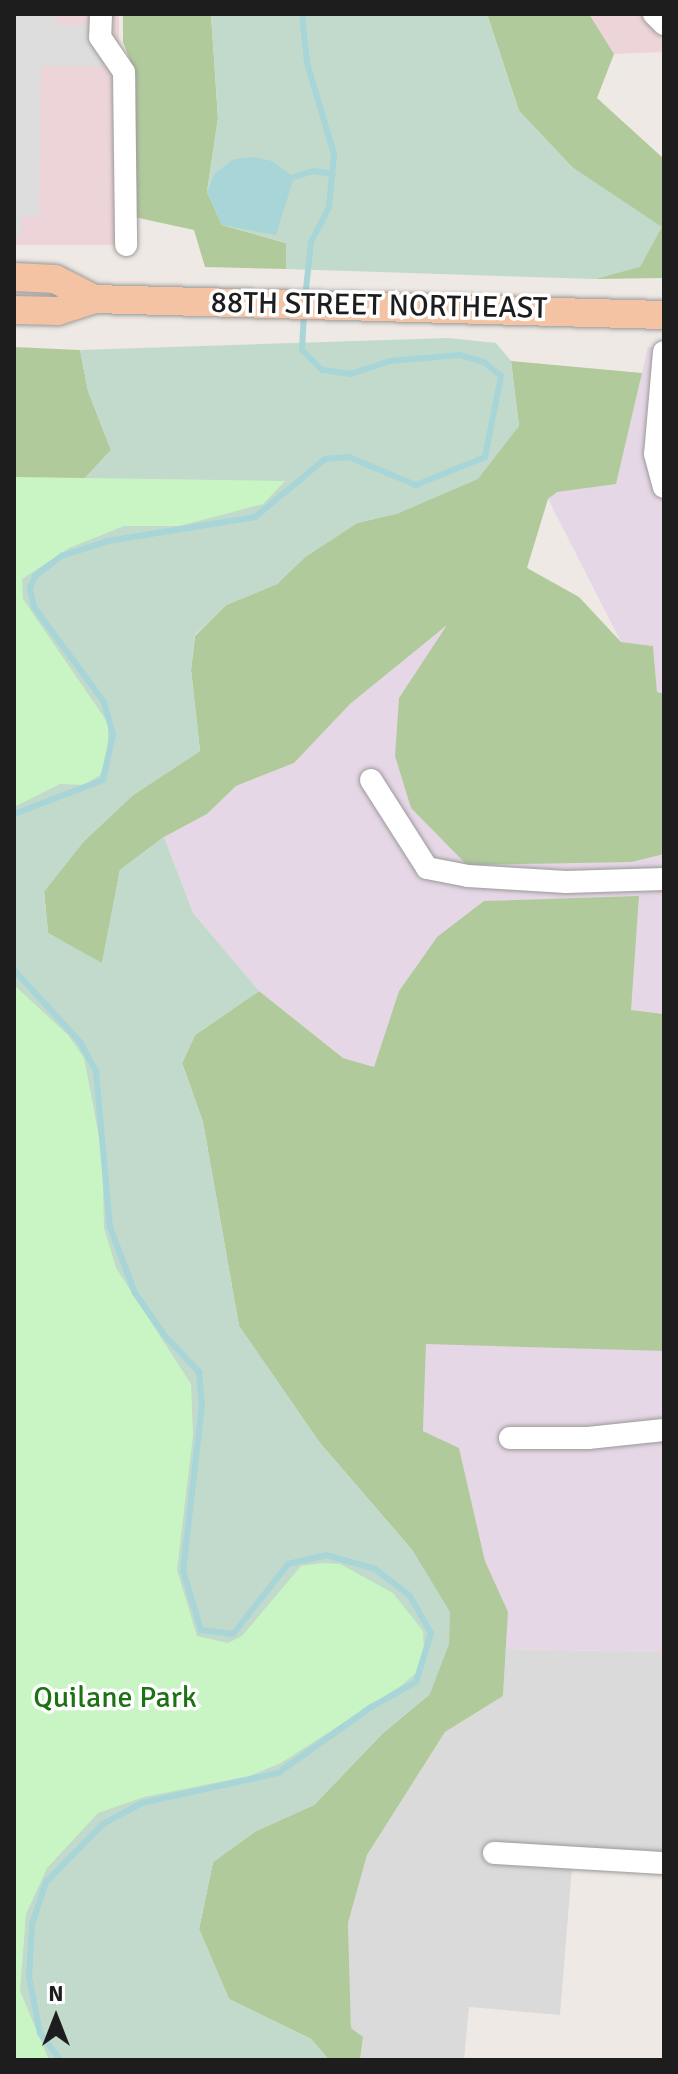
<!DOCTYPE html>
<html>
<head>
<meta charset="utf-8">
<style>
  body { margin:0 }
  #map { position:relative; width:678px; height:2074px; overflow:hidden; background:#eee9e4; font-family:Signika,sans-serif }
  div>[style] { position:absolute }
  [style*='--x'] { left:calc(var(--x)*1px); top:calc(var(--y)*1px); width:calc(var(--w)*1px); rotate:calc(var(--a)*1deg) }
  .residential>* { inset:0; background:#dbdadb }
  .commercial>* { inset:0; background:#edd4d8; transform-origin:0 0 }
  .industrial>* { inset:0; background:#e6d7e6 }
  .forest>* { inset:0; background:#b1ca9c }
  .wetland>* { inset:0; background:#c2dacb }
  .park>* { inset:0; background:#c9f5c4 }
  .parking>* { inset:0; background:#ddd }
  .water>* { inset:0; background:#a8d5d8 }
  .stream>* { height:6px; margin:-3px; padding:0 3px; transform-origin:3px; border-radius:3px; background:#a8d5d8 }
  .roads { filter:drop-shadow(0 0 2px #9a9a9a) drop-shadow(0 0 2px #9a9a9a) }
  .minor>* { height:22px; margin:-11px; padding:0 11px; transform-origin:11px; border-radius:11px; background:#fff }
  .major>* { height:28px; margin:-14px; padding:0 14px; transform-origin:14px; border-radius:14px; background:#f4c3a3 }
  span { translate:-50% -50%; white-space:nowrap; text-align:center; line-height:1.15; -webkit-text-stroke:7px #fff; paint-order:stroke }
  .street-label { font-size:30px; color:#1d1d1d }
  .park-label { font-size:30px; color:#1d7214 }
  .frame { position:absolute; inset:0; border:16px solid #1d1d1d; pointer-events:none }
  .north { position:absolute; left:16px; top:1978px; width:80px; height:80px; -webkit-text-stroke:6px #fff; paint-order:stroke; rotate:0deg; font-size:22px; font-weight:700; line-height:32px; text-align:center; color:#1d1d1d }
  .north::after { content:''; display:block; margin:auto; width:28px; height:36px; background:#1d1d1d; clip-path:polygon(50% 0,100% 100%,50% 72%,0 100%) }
</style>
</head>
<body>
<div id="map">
  <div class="residential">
    <div style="clip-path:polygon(506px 1649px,664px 1652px,664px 1875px,572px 1867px,560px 2015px,469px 2007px,464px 2060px,360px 2060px,363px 2038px,351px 2028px,348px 1923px,367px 1855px,445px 1732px,503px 1696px)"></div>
  </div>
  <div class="commercial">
    <div style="left:14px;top:14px;width:105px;height:231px"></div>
    <div style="clip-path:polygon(589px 14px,664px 14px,664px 52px,614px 54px)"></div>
  </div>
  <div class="industrial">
    <div style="clip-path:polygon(648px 347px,664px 347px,664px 694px,657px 693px,653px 646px,621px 642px,548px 499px,556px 492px,616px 483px)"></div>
    <div style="clip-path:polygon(449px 622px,632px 862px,664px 854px,664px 1014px,631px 1010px,437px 937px,399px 991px,374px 1067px,343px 1058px,259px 991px,193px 913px,164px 837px,207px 814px,236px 786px,294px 763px,350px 704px)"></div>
    <div style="clip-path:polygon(426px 1343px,664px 1351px,664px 1652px,506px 1649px,507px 1612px,485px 1561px,459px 1448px,423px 1431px)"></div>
  </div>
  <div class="forest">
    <div style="clip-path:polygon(123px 14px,211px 14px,218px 118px,207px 192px,222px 225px,286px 243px,286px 269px,205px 267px,194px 230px,134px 217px,136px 75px,123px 42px)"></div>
    <div style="clip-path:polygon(487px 14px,589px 14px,614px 54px,597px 98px,664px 159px,664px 278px,595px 279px,640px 266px,602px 191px,572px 167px,519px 111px)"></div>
    <div style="clip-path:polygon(14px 347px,80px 350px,88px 391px,111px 450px,14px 555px)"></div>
    <div style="clip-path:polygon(511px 361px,642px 373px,616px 484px,557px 492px,548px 499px,527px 568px,579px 597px,621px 642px,653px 646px,657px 692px,664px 694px,664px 854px,632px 862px,467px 865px,411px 808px,395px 756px,399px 698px,447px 625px,350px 704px,294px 763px,236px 786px,207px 814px,164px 837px,120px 870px,102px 964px,48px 933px,44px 891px,84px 841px,133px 795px,200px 751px,191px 670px,195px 636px,226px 605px,277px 584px,305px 557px,357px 523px,399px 513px,519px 426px)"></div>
    <div style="clip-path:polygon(639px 896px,631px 1010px,664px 1014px,664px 1351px,426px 1344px,423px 1431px,459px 1448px,485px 1561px,508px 1612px,503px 1696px,445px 1732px,367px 1855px,348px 1923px,351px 2028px,363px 2037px,360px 2060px,329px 2060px,311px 2039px,229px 1999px,199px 1929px,213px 1862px,256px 1831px,314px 1805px,382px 1734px,430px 1694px,413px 1551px,320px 1443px,239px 1326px,203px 1122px,182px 1063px,195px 1035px,259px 991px,343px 1058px,374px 1067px,399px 991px,437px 937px,484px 901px)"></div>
  </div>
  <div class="wetland">
    <div style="clip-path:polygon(211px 14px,487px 14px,519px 111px,572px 167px,662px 227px,640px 267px,595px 279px,286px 269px,286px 243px,222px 225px,207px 192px,218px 118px)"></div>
    <div style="clip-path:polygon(448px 338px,496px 343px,511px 361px,519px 426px,478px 479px,399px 513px,357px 523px,305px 557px,277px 584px,226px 605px,195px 635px,191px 670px,200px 751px,133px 795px,84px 841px,44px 892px,48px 933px,102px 963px,120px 870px,164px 837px,193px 913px,259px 991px,195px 1035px,182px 1063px,203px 1122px,239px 1326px,320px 1443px,413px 1551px,450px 1612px,449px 1644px,430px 1694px,382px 1734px,314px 1805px,256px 1831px,213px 1862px,199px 1929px,229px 1999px,311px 2039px,329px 2060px,14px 2060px,14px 555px,111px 450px,88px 391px,80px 350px)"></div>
  </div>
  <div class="park">
    <div style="clip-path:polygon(14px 406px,15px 477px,285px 481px,263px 504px,179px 526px,124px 526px,69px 548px,22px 579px,23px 599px,108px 723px,108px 753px,100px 775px,84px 785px,60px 784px,14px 807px)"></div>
    <div style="clip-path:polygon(14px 985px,68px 1035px,84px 1058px,102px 1152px,104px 1228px,116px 1268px,191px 1384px,193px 1435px,177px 1570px,197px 1636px,228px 1643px,242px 1636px,301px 1566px,322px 1563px,340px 1564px,393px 1593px,423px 1631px,424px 1652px,421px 1669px,402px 1685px,281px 1763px,249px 1776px,144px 1797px,98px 1813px,47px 1868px,26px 1914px,20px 1991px,49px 2060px,14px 2060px)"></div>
  </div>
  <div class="parking">
    <div style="clip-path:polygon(14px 14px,55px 14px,56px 25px,113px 25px,113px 66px,41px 66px,39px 217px,22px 217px,21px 236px,14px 235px)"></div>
  </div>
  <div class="water">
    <div style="clip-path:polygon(253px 157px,272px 161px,294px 177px,276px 235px,222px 225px,207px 192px,215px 173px,234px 159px)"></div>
  </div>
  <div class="stream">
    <div style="--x:302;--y:14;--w:49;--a:84.2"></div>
    <div style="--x:307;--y:63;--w:95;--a:73.5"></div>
    <div style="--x:334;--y:154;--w:53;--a:95.4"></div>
    <div style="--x:329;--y:207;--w:39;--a:117"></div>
    <div style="--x:311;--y:242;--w:56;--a:96.1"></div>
    <div style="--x:294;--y:177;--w:21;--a:-17"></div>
    <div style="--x:314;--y:171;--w:19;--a:9"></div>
    <div style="--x:14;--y:814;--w:95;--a:-20.9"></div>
    <div style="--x:103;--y:780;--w:47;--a:-77.7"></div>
    <div style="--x:113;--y:734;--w:33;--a:-106"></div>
    <div style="--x:104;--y:702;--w:118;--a:-126.4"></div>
    <div style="--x:34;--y:607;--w:19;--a:-102"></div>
    <div style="--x:30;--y:588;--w:13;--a:-67"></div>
    <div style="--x:35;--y:576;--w:34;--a:-37"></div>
    <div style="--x:62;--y:556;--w:48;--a:-18.1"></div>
    <div style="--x:108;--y:541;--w:149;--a:-9.3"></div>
    <div style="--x:255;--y:517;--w:91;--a:-39.6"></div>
    <div style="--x:325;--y:459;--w:24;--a:-5"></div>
    <div style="--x:349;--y:457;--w:73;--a:22.7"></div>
    <div style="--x:416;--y:485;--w:74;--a:-22.1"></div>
    <div style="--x:485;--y:457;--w:83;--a:-78.8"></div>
    <div style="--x:501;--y:376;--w:22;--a:-141"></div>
    <div style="--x:484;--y:362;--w:26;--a:-164"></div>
    <div style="--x:459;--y:355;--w:69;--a:175"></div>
    <div style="--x:390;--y:361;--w:41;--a:161.6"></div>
    <div style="--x:351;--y:374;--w:29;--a:-172"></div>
    <div style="--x:322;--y:370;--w:28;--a:-135"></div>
    <div style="--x:302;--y:350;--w:37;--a:-87"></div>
    <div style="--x:14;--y:970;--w:98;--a:47.5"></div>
    <div style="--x:80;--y:1042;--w:33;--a:61"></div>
    <div style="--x:96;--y:1071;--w:157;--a:84.9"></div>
    <div style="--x:110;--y:1227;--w:71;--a:69.3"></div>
    <div style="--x:135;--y:1293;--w:52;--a:55.1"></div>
    <div style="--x:165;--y:1336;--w:50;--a:46.6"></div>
    <div style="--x:199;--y:1372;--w:33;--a:85"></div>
    <div style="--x:202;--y:1405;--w:167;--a:96.5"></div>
    <div style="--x:183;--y:1571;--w:62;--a:73"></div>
    <div style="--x:201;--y:1630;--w:32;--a:7"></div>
    <div style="--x:233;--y:1634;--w:89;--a:-51.8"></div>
    <div style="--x:288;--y:1564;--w:39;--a:-13"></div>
    <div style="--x:326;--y:1555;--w:51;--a:15.9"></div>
    <div style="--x:375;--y:1569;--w:44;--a:37.6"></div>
    <div style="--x:410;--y:1596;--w:43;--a:60.4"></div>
    <div style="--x:431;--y:1633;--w:51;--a:107"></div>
    <div style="--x:416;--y:1682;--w:51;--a:150.9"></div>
    <div style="--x:371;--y:1707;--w:114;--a:144.6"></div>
    <div style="--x:278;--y:1773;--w:139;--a:167.6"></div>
    <div style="--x:142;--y:1803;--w:44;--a:151.7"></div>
    <div style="--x:103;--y:1824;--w:81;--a:134.5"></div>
    <div style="--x:46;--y:1882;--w:44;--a:108.4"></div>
    <div style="--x:32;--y:1924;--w:53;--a:93.2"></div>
    <div style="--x:29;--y:1977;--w:57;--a:78.9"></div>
    <div style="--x:40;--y:2033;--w:34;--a:53"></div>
  </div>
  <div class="roads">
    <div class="minor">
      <div style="--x:101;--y:14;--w:23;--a:92"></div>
      <div style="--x:100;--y:37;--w:42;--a:55.6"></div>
      <div style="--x:124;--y:72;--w:173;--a:89.3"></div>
      <div style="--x:654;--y:14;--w:14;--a:45"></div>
      <div style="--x:664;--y:352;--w:102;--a:95"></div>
      <div style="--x:655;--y:454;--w:34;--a:75"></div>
      <div style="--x:371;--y:780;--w:104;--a:57.5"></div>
      <div style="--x:427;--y:868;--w:42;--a:11"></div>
      <div style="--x:468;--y:876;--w:98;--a:3.5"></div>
      <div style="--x:566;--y:882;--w:98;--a:-1.8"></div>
      <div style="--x:510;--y:1438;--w:78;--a:0"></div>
      <div style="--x:588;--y:1438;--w:76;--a:-6"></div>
      <div style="--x:494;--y:1853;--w:170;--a:3.4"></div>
    </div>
    <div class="major">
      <div style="--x:14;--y:277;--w:41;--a:2.8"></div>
      <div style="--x:55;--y:279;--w:44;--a:27.1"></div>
      <div style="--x:14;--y:310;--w:44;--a:1.3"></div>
      <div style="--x:58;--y:311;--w:38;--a:-18"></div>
      <div style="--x:94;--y:299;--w:570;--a:1.61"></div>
    </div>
  </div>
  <div class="street-label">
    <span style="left:379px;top:306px;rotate:1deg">88TH STREET NORTHEAST</span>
  </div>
  <div class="park-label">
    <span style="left:115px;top:1698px">Quilane Park</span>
  </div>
  <div class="frame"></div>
  <div class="north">N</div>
</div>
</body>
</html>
